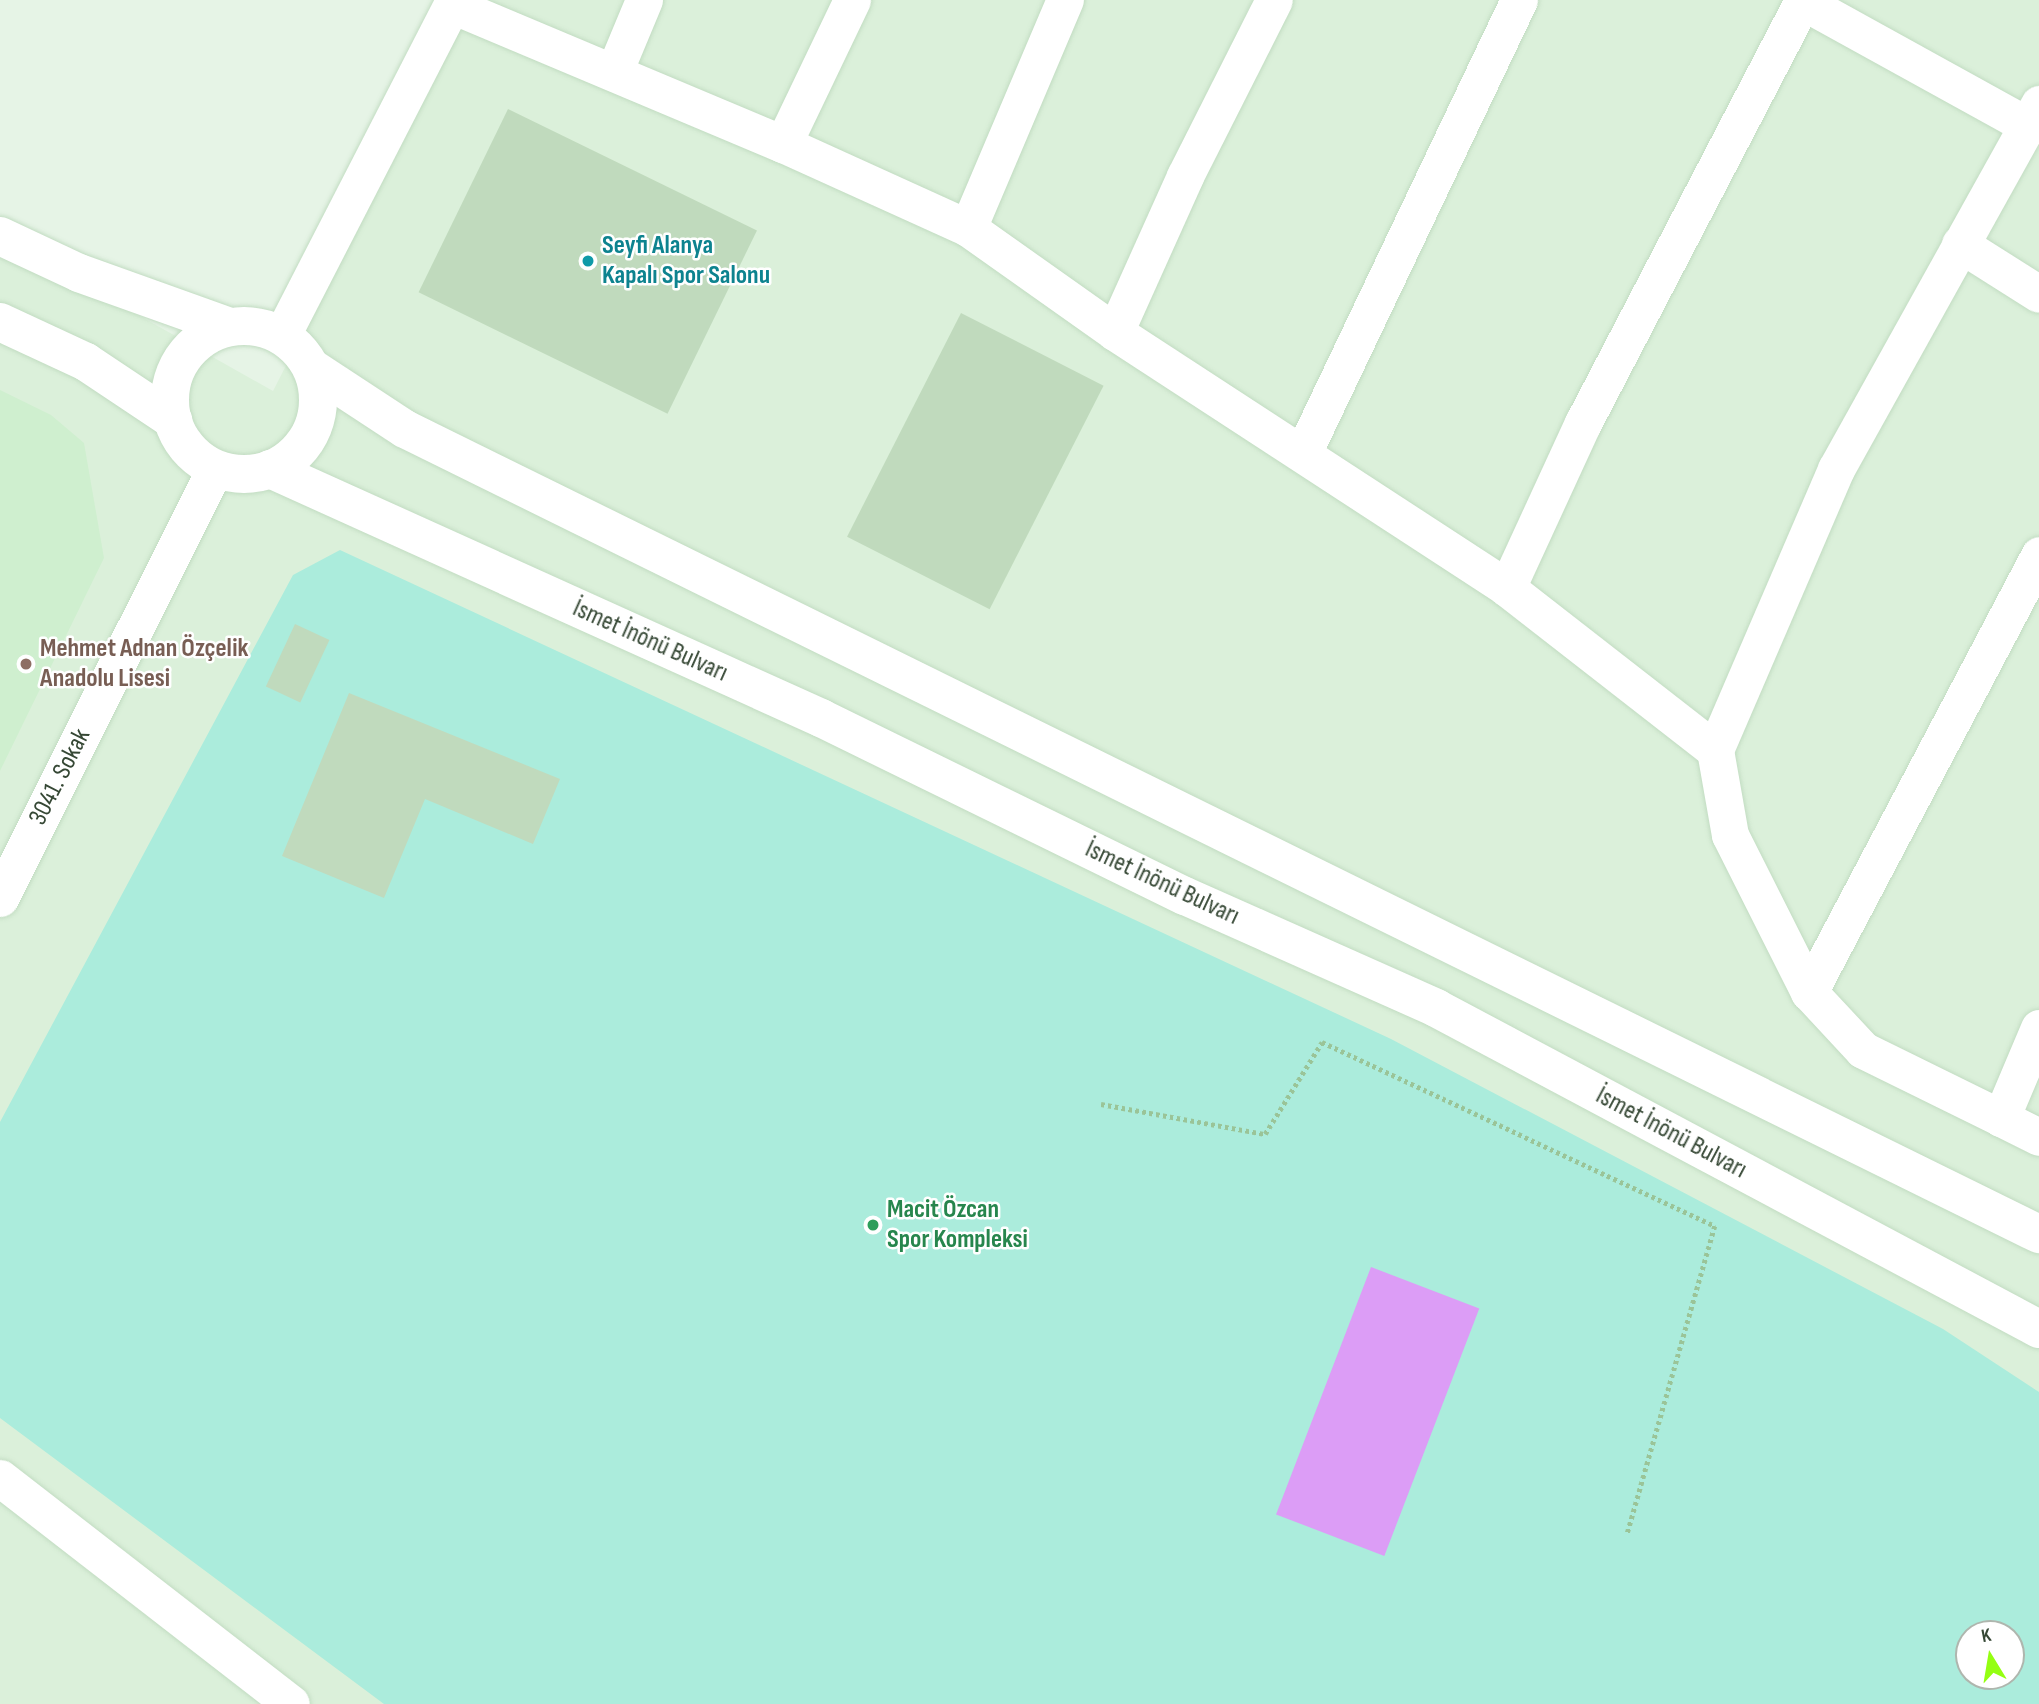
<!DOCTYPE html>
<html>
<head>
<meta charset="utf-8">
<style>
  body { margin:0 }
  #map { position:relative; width:2039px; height:1704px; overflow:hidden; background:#e6f4e6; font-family:"Sofia Sans Condensed",sans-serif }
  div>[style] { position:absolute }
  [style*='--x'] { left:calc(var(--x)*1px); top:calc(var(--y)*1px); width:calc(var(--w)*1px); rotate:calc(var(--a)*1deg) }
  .residential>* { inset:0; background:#dbf0da }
  .education>* { inset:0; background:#cfefcf }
  .green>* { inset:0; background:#abecdc }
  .water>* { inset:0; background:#dc9df6; transform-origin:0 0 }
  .building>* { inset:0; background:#c0dabd; transform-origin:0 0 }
  .path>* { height:4.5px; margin-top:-2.25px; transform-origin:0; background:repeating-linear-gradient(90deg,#9ac498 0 3.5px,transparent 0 7px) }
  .roads { filter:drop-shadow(0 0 2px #c2dcc2) drop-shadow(0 0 2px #c2dcc2) }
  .minor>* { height:37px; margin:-18.5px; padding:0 18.5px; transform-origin:18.5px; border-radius:18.5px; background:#fff }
  .tertiary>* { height:38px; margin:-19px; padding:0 19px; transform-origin:19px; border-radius:19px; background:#fff }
  .tertiary>.ring { margin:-19px; padding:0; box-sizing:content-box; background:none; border:38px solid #fff; border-radius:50% }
  .dots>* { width:19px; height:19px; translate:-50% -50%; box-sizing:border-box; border:4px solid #fff; border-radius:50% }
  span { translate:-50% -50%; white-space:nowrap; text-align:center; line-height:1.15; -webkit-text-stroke:5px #fff; paint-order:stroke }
  .culture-label { font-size:26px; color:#0d838f; font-weight:700 }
  .left { translate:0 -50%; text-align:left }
  .street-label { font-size:26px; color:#364835 }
  .education-label { font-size:26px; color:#785e54; font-weight:700 }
  .leisure-label { font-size:26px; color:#27864d; font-weight:700 }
  .north { position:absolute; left:1955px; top:1620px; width:70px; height:70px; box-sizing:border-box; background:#fff; border:2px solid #afb6ae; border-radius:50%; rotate:349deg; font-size:19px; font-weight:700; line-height:28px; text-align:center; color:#364835 }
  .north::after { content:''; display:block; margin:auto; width:24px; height:32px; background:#94ff12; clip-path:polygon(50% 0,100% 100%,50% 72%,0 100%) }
</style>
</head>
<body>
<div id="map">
  <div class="residential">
    <div style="clip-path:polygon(evenodd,473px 0,2039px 0,2039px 1704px,0 1704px,0 237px,273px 391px,473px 0,1969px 1634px,2011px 1634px,2011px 1676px,1969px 1676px,1969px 1634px)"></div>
  </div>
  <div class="education">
    <div style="clip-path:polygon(0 390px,51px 415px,84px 443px,104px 558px,0 771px)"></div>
  </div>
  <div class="green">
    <div style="clip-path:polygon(evenodd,340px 550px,1391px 1039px,1943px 1329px,2039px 1392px,2039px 1704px,384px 1704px,0 1418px,0 1122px,293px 575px,340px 550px,1969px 1634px,2011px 1634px,2011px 1676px,1969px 1676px,1969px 1634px)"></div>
  </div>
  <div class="water">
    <div style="left:1371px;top:1267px;width:116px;height:265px;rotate:21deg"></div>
  </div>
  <div class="building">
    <div style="left:508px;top:109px;width:277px;height:204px;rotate:26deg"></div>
    <div style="left:961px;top:313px;width:160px;height:251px;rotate:27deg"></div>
    <div style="left:295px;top:624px;width:38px;height:69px;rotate:25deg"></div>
    <div style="clip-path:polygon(349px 693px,560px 779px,533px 844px,425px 799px,384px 898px,282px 856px)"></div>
  </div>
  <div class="path">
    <div style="--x:1101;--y:1104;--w:167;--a:10.4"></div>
    <div style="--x:1265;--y:1134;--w:108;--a:-58.2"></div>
    <div style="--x:1322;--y:1042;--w:434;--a:25.1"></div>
    <div style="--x:1715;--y:1226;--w:320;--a:105.9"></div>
  </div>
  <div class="roads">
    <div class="minor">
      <div style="--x:1802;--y:1;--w:257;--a:28.9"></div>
      <div style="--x:452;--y:5;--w:359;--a:22.8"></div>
      <div style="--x:783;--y:144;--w:203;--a:24.4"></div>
      <div style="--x:968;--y:228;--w:180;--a:35.3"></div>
      <div style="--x:1115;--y:332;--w:468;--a:33.1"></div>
      <div style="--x:1507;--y:588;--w:264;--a:37.9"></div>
      <div style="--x:1715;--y:750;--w:86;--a:80"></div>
      <div style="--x:1730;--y:835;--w:176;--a:63.3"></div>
      <div style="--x:1809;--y:992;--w:79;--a:47"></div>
      <div style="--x:1863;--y:1050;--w:154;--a:26.2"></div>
      <div style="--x:614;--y:72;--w:78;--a:-67.4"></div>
      <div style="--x:783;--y:144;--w:160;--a:-64.4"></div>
      <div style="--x:968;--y:228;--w:248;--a:-67"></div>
      <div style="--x:1960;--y:244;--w:93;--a:32.3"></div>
      <div style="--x:1115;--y:332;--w:171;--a:-65.8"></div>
      <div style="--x:1185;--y:176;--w:197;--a:-63.2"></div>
      <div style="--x:282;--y:335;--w:377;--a:-62.8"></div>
      <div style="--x:1303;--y:453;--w:502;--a:-64.51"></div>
      <div style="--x:1507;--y:588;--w:182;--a:-65.3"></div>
      <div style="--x:1583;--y:423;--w:477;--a:-62.5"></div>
      <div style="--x:1715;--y:750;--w:306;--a:-66.7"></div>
      <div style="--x:1836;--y:469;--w:418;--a:-60.9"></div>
      <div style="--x:0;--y:898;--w:480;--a:-63.4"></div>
      <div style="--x:1809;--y:992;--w:494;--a:-62.2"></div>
      <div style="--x:2039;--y:1028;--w:98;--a:112.9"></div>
      <div style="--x:2001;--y:1118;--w:42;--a:26.6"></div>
      <div style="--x:0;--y:1478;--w:368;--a:37.8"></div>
    </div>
    <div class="tertiary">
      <div style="--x:0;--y:236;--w:87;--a:25.1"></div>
      <div style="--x:79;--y:273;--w:160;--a:19.7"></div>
      <div style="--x:0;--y:322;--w:95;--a:24.9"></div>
      <div style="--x:86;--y:362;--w:105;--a:33.7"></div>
      <div class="ring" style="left:170px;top:326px;width:110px;height:110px"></div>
      <div style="--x:312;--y:368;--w:111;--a:33.3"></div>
      <div style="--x:405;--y:429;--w:1822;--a:26.23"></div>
      <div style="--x:270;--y:469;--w:605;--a:24.32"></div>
      <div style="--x:821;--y:718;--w:405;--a:26.1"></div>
      <div style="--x:1185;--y:896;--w:275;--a:24"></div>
      <div style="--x:1436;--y:1008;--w:683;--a:28.03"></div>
    </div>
  </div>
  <div class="dots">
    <div style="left:588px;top:261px;background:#0f9aa8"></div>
    <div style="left:26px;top:664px;background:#8d6e63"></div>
    <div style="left:873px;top:1225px;background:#2e9e5b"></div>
  </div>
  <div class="culture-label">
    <span class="left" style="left:602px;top:261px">Seyfi Alanya<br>Kapalı Spor Salonu</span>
  </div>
  <div class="street-label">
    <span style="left:650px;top:641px;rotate:24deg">İsmet İnönü Bulvarı</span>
    <span style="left:60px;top:777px;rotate:-63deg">3041. Sokak</span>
    <span style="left:1162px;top:883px;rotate:25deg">İsmet İnönü Bulvarı</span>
    <span style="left:1671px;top:1133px;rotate:28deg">İsmet İnönü Bulvarı</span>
  </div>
  <div class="education-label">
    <span class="left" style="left:40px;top:664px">Mehmet Adnan Özçelik<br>Anadolu Lisesi</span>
  </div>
  <div class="leisure-label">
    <span class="left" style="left:887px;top:1225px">Macit Özcan<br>Spor Kompleksi</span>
  </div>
  <div class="north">K</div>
</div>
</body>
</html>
